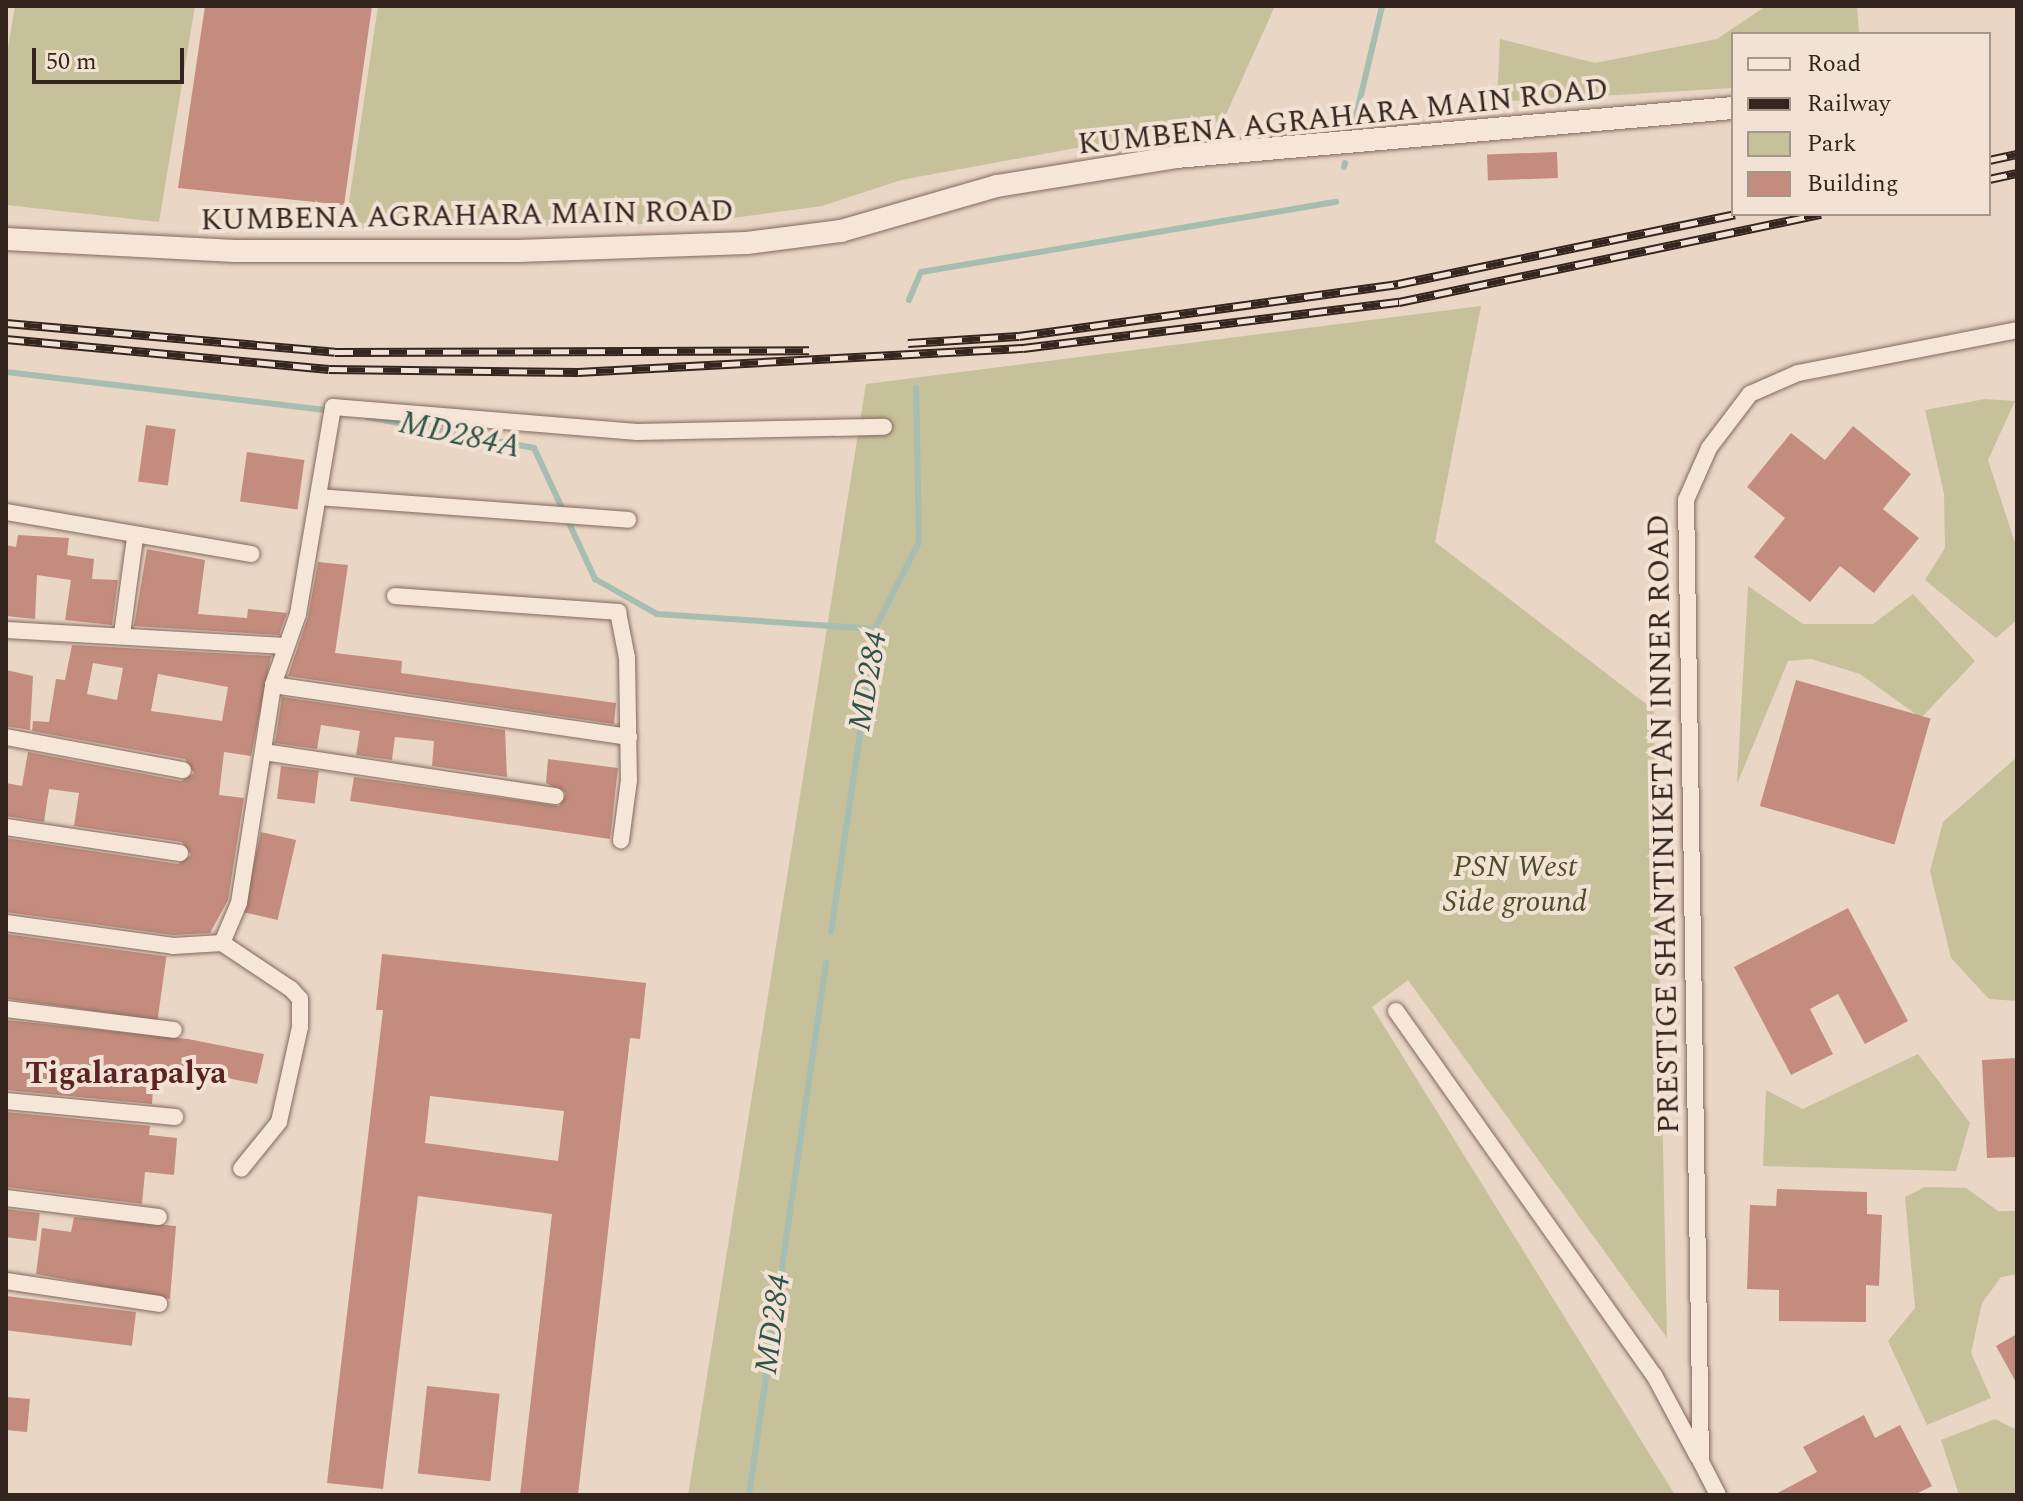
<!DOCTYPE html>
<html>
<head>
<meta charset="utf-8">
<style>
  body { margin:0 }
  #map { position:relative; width:2023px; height:1501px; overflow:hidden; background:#e9d6c5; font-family:Spectral,serif }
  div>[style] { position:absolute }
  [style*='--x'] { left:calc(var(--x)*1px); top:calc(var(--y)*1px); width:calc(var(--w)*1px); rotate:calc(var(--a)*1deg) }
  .green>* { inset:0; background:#c6c19a }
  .stream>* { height:6px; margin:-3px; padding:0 3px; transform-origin:3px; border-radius:3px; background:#a6bdb1 }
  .building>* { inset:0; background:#c38c7f; transform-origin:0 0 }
  .roads { filter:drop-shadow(0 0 2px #82695d) drop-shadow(0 0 2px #82695d) }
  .street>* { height:16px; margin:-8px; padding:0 8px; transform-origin:8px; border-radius:8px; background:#f5e6d7 }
  .secondary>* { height:22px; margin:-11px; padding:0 11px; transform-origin:11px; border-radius:11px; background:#f5e6d7 }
  .rail>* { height:9px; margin-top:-4.5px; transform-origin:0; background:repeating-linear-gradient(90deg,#f1e2d4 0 18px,#34251f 0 36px); box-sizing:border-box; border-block:2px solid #34251f }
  span { translate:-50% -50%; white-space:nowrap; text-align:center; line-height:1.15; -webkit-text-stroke:8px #f1e2d4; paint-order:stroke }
  .street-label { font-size:30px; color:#34251f }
  .park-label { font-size:30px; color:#4d4e28; font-style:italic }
  .water-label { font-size:32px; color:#305248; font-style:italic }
  .neighbourhood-label { font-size:32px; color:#5c2324; font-weight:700 }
  .frame { position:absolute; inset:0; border:8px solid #34251f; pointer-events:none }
  .legend { position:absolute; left:1731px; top:32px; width:260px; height:184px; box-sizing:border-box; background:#f1e2d4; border:2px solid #a5968c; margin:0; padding:10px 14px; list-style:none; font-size:24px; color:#34251f }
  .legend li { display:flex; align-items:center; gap:16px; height:40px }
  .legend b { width:40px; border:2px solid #a5968c }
  .scale { position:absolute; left:32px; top:48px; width:152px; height:36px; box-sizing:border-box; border:4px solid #34251f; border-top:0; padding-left:10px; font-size:24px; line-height:28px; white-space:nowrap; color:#34251f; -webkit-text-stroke:6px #f1e2d4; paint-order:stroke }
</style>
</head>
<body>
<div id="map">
  <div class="green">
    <div style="clip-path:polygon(15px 6px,195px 6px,159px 222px,6px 205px,6px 60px)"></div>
    <div style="clip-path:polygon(378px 6px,1275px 6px,1223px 121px,901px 180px,822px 206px,696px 223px,345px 229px)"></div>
    <div style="clip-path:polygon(1766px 6px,1857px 6px,1859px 34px,1733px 34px,1733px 88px,1497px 102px,1500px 39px,1595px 63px,1717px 39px)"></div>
    <div style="clip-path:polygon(1481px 306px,1435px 542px,1654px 710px,1667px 1338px,1408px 980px,1372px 1007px,1675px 1495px,688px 1495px,866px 384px)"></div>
    <div style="clip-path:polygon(1985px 399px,2015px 401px,1988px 460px,2017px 549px,2017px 620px,1996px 638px,1925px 580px,1945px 548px,1944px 494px,1925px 410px)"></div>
    <div style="clip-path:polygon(1748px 586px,1803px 624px,1873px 624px,1913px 594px,1975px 661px,1921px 718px,1860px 674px,1811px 659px,1788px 661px,1737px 784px)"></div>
    <div style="clip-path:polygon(2017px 757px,2017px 1001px,1989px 999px,1951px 958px,1930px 871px,1943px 822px)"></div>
    <div style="clip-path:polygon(1918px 1054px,1970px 1123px,1956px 1171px,1763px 1166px,1766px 1090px,1803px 1109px)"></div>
    <div style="clip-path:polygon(1925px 1187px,1966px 1188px,1998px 1211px,2017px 1211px,2017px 1274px,2001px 1277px,1982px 1303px,1971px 1353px,1991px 1398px,1927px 1425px,1888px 1341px,1915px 1308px,1905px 1197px)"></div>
    <div style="clip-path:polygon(1995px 1419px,2017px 1430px,2017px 1495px,1959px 1495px,1941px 1440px)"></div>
  </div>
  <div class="stream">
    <div style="--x:1353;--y:129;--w:126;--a:-76.7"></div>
    <div style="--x:1344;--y:167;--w:4;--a:-76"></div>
    <div style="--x:909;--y:300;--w:30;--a:-67"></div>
    <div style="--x:921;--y:272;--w:421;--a:-9.6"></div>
    <div style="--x:6;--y:372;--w:328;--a:6.8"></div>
    <div style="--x:367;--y:417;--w:170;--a:10.5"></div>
    <div style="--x:534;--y:448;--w:145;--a:65"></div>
    <div style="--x:595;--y:579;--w:71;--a:29.4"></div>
    <div style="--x:657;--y:614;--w:219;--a:3.9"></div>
    <div style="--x:831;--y:932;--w:306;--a:-81.7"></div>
    <div style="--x:875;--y:629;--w:97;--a:-63.2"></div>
    <div style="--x:919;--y:542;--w:154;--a:-91.1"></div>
    <div style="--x:749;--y:1495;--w:538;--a:-81.76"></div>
  </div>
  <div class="building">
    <div style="clip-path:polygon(205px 6px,372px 6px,344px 205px,178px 188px)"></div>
    <div style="left:1557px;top:152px;width:26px;height:70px;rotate:88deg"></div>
    <div style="left:146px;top:425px;width:30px;height:57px;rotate:8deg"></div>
    <div style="clip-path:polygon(1853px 426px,1911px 474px,1883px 509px,1919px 538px,1874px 593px,1840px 566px,1810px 602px,1754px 557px,1785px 518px,1747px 487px,1791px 433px,1825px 460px)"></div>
    <div style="left:247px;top:452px;width:58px;height:50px;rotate:8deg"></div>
    <div style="clip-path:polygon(18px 535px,69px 538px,67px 555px,94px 559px,92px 579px,118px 580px,112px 625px,65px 620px,71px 580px,37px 575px,35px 619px,6px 616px,6px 545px,16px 547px)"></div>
    <div style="clip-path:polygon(147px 549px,205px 560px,198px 614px,247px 618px,248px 609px,287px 613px,279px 635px,134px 626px)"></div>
    <div style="clip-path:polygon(318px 562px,348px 565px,335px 653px,402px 661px,401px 673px,616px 703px,614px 724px,288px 676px,308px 617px)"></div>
    <div style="clip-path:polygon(evenodd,72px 645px,271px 656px,251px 756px,224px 752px,219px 795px,244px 798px,228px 900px,210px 933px,173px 935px,6px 912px,6px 838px,178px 864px,191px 855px,182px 842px,74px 826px,79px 793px,49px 789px,44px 822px,6px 816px,6px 783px,22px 786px,28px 752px,181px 781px,194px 773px,185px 759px,32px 731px,33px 721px,49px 722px,56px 679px,65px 680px,72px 645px,93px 663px,123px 668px,117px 700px,87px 694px,93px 663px,72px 645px,158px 674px,228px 687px,222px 721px,151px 711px,158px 674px)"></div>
    <div style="clip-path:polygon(6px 670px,33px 676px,30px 730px,6px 726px)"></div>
    <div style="left:1796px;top:680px;width:140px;height:131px;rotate:16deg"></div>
    <div style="clip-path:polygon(282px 697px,505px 730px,507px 777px,432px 766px,434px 741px,395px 737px,392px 760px,356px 755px,360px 731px,321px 725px,317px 749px,275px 743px)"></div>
    <div style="clip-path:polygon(548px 759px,618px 768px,610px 839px,350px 801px,354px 777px,559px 806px,566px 793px,546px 783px)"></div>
    <div style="left:281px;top:766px;width:38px;height:33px;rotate:7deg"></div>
    <div style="left:261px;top:832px;width:36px;height:82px;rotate:13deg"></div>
    <div style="clip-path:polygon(1848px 908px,1908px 1021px,1865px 1044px,1838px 994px,1810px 1009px,1833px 1054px,1791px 1075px,1734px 967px)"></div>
    <div style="left:6px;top:934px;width:162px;height:64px;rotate:8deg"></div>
    <div style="clip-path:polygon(evenodd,382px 954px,646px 983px,640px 1039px,630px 1038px,578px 1495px,520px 1495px,552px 1214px,418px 1196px,383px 1489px,327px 1483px,383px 1010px,376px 1010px,382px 954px,430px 1096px,564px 1111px,558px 1161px,425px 1143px,430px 1096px)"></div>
    <div style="clip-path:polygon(6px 1020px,188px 1039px,264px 1054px,257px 1084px,177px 1068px,176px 1075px,154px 1072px,152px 1104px,6px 1090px)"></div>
    <div style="clip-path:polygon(2017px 1058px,2017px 1157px,1987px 1158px,1982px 1060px)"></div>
    <div style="clip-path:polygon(6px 1112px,150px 1126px,149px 1135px,177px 1138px,174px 1175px,145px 1172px,142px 1204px,6px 1187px)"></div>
    <div style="clip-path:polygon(1777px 1189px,1867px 1192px,1867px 1214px,1882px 1215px,1879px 1286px,1866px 1285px,1866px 1322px,1779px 1321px,1779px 1290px,1747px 1289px,1750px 1205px,1776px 1206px)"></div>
    <div style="left:6px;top:1209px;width:34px;height:28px;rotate:7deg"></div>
    <div style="clip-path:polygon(74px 1217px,176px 1226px,170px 1299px,36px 1274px,42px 1228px,71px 1232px)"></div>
    <div style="left:6px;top:1296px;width:131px;height:34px;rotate:7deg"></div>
    <div style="clip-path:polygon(2017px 1334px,2017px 1384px,1996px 1346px)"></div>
    <div style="left:427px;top:1386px;width:73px;height:88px;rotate:6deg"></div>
    <div style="left:6px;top:1397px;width:24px;height:33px;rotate:5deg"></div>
    <div style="clip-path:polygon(1864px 1415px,1875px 1438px,1900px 1425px,1932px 1486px,1914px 1495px,1774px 1495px,1817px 1472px,1803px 1447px)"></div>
  </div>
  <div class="roads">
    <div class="street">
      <div style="--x:318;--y:497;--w:311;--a:4.2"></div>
      <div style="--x:6;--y:512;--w:249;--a:9.7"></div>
      <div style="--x:395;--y:596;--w:224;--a:4.1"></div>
      <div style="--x:618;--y:612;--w:47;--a:78.9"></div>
      <div style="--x:627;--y:658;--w:122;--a:89.1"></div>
      <div style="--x:629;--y:780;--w:61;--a:97.6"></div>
      <div style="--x:6;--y:630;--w:276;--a:3.3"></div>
      <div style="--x:122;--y:634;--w:97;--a:-82.3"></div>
      <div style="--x:273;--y:685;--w:360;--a:8.3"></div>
      <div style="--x:6;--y:737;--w:180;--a:10.6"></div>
      <div style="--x:264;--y:752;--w:295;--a:8.6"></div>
      <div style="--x:6;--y:827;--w:176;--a:8.5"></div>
      <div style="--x:6;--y:923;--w:169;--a:7.8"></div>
      <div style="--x:173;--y:946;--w:49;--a:-3.5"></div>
      <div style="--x:222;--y:943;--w:83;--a:33.7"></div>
      <div style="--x:291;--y:989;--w:13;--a:48"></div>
      <div style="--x:300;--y:999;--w:28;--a:90"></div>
      <div style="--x:300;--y:1027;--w:97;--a:102.5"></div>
      <div style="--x:279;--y:1122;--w:60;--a:129"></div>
      <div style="--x:222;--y:943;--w:43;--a:-67"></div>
      <div style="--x:239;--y:903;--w:221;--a:-81.1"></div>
      <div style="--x:273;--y:685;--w:75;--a:-70.6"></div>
      <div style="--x:298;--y:614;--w:210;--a:-80.4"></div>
      <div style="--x:333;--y:407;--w:305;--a:4.7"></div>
      <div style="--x:637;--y:432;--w:247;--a:-1.2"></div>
      <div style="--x:6;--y:1009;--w:169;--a:7.1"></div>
      <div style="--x:1396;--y:1011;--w:446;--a:54.7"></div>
      <div style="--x:1654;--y:1375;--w:93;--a:61.8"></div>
      <div style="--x:6;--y:1101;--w:170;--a:5.4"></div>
      <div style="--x:6;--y:1198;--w:154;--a:7.1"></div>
      <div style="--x:6;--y:1281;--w:155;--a:8.5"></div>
      <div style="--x:1718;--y:1495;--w:37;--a:-117"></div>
      <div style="--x:1701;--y:1462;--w:962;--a:-90.89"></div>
      <div style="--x:1686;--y:500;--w:57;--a:-66.1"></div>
      <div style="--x:1709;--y:448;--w:68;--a:-52.8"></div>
      <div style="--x:1750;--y:394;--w:52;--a:-23.6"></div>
      <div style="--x:1798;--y:373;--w:223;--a:-11.1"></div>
    </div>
    <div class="secondary">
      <div style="--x:6;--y:239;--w:229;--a:3"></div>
      <div style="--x:235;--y:251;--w:283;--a:0"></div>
      <div style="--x:518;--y:251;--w:229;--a:-2"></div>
      <div style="--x:747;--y:243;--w:95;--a:-7.3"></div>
      <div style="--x:841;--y:231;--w:162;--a:-16.1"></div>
      <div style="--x:997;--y:186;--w:181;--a:-9.2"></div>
      <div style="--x:1176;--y:157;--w:559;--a:-5.03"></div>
    </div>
  </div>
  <div class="rail">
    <div style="--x:1989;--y:160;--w:29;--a:-12"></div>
    <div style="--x:1989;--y:179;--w:29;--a:-12"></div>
    <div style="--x:6;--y:323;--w:330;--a:5"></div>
    <div style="--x:335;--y:352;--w:474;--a:-0.2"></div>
    <div style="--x:6;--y:339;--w:324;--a:5.3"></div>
    <div style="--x:329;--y:369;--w:249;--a:0.7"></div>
    <div style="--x:578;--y:372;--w:446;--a:-3.1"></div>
    <div style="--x:1023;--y:348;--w:379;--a:-7"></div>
    <div style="--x:1399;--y:302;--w:431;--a:-11.8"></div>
    <div style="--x:908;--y:343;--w:111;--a:-3.6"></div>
    <div style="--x:1019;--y:336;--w:383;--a:-7.8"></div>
    <div style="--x:1398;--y:284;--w:344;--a:-11.7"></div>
  </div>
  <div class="street-label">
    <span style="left:1343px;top:117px;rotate:-6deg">KUMBENA AGRAHARA MAIN ROAD</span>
    <span style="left:467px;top:216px;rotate:-1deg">KUMBENA AGRAHARA MAIN ROAD</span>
    <span style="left:1664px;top:824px;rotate:-91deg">PRESTIGE SHANTINIKETAN INNER ROAD</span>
  </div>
  <div class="park-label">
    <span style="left:1515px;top:884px">PSN West<br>Side ground</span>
  </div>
  <div class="water-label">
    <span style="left:460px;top:436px;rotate:12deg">MD284A</span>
    <span style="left:869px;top:681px;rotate:-80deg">MD284</span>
    <span style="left:774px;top:1324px;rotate:-82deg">MD284</span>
  </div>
  <div class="neighbourhood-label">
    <span style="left:126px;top:1074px">Tigalarapalya</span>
  </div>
  <div class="frame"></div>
  <ul class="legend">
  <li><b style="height:10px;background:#f5e6d7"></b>Road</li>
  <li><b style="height:10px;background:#34251f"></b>Railway</li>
  <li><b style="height:22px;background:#c6c19a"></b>Park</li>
  <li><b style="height:22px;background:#c38c7f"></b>Building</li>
  </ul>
  <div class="scale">50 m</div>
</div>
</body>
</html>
